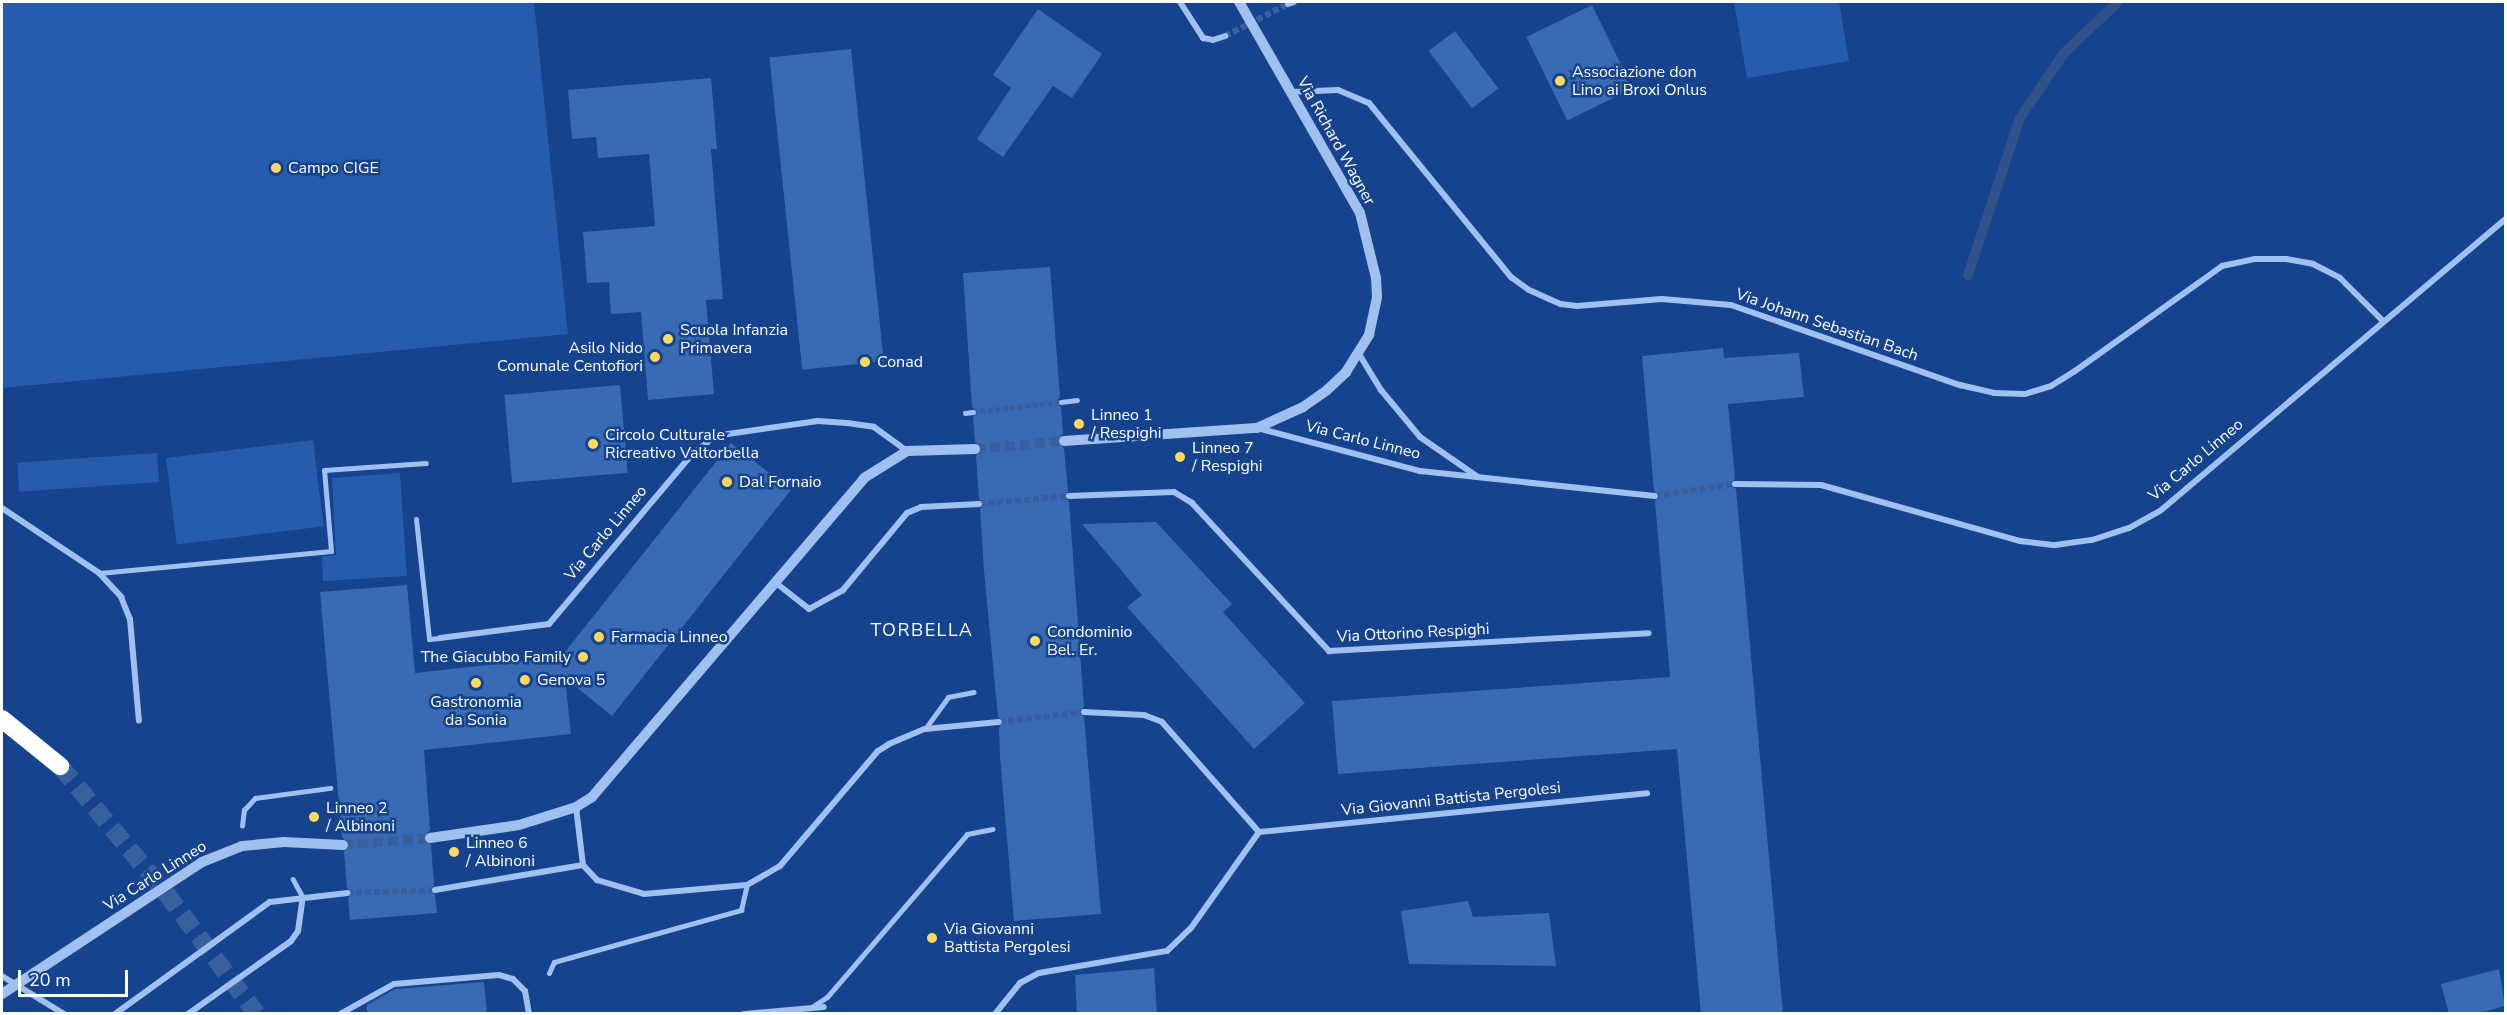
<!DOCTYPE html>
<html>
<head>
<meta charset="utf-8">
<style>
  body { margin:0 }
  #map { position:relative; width:2507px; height:1015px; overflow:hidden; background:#15438d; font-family:"Nunito Sans",sans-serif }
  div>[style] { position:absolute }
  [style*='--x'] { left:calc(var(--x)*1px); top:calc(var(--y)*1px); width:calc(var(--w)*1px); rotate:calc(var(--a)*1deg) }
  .green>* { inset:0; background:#275cac; transform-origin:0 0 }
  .stream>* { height:10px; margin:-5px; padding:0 5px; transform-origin:5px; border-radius:5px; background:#305289 }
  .building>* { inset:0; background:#396ab4; transform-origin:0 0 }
  .pedestrian-tunnel>* { height:5px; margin-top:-2.5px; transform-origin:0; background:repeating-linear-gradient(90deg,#385f9e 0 5px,transparent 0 7.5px) }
  .minor-tunnel>* { height:6px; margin-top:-3px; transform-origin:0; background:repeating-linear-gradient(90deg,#385f9e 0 6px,transparent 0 9px) }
  .tertiary-tunnel>* { height:10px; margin-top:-5px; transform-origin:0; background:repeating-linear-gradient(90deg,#385f9e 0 10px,transparent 0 15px) }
  .motorway-tunnel>* { height:18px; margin-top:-9px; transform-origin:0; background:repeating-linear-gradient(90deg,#385f9e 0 18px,transparent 0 27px) }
  .service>* { height:4.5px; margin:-2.25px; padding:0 2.25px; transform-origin:2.25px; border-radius:2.25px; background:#a0c0f0 }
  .pedestrian>* { height:5px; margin:-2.5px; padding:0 2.5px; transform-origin:2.5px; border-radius:2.5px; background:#a0c0f0 }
  .minor>* { height:6px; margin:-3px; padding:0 3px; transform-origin:3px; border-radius:3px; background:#a0c0f0 }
  .tertiary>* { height:10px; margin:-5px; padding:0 5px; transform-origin:5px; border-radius:5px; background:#a0c0f0 }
  .motorway>* { height:18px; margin:-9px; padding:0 9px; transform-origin:9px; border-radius:9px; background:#fff }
  .tertiary-bridge>* { height:10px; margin:-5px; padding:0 5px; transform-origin:5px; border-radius:5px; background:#a0c0f0 }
  .dots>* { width:16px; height:16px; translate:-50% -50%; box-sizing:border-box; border:3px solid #15438d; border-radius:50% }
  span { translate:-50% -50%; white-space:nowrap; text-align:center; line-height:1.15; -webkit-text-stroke:5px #15438d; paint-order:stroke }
  .poi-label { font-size:16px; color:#fff }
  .left { translate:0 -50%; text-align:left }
  .right { translate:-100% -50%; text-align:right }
  .street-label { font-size:16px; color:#fff }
  .neighbourhood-label { font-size:18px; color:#fff; letter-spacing:1.5px }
  .frame { position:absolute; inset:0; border:3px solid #fff; pointer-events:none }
  .scale { position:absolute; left:18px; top:970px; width:110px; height:27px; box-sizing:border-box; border:3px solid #fff; border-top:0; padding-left:8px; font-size:18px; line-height:21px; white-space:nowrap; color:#fff; -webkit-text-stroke:4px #15438d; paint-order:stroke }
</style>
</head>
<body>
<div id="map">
  <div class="green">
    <div style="clip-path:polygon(2px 2px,534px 2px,568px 334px,2px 388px)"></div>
    <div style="clip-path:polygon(1734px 2px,1839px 2px,1849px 61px,1747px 78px)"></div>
    <div style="left:313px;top:440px;width:87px;height:148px;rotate:83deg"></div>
    <div style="left:157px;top:453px;width:29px;height:140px;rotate:86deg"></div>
    <div style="clip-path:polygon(400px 473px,407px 576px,323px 581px,322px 556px,336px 555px,332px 478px)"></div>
  </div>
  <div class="stream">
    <div style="--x:1968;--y:275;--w:165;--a:-71.7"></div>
    <div style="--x:2020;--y:118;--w:78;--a:-55.9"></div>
    <div style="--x:2064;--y:53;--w:74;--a:-43.4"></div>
  </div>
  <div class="building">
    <div style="left:1592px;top:5px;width:93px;height:73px;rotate:64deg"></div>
    <div style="clip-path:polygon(1038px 9px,1102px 54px,1072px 98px,1053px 86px,1003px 157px,977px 139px,1011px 88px,993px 75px)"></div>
    <div style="left:1455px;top:31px;width:72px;height:33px;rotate:53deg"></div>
    <div style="left:851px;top:49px;width:314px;height:82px;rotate:84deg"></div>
    <div style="clip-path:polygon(711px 78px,717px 149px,711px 149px,723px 299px,706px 300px,714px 394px,648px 400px,641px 312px,611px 314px,609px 282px,587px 283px,583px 232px,655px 226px,649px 154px,598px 158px,596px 137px,572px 139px,568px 90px)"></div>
    <div style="clip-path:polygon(1050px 267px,1060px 397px,1056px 402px,1061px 407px,1063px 434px,1057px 442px,1064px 448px,1068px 491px,1064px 497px,1069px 501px,1084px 707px,1079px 712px,1084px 717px,1101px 914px,1014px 921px,1000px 757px,999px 727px,1004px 722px,998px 717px,984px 571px,980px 509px,984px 503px,979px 499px,976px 456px,982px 448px,975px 442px,973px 417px,978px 412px,972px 407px,963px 273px)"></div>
    <div style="clip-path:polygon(1723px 348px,1724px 358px,1799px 353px,1804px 397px,1728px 404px,1735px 479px,1730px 485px,1736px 489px,1738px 511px,1783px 1014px,1701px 1014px,1677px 749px,1338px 774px,1332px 701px,1670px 677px,1655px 501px,1660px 496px,1654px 491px,1642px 356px)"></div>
    <div style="left:620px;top:385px;width:88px;height:116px;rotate:85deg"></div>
    <div style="clip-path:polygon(731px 443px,791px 490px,612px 716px,565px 678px,571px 734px,424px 750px,430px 830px,423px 838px,431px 845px,434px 885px,430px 890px,435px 895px,437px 913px,350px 920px,348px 898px,352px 893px,347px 888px,344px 852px,350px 845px,342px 837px,320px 592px,407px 585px,415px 673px,561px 657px)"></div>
    <div style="clip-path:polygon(1156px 522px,1232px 604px,1223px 612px,1305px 703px,1254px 749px,1127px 607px,1142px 595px,1082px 524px)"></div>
    <div style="clip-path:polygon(1468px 901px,1473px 917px,1549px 913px,1556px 966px,1409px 964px,1401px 911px)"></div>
    <div style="clip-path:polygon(1154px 968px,1157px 1014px,1077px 1014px,1075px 975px)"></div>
    <div style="clip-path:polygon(2499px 969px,2505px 1006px,2476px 1014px,2449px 1014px,2441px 984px)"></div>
    <div style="clip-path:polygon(484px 982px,487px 1014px,367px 1014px,367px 1005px,395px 989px)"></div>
  </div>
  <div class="pedestrian-tunnel">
    <div style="--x:973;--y:412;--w:89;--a:-6.5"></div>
  </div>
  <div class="minor-tunnel">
    <div style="--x:1225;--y:36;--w:71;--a:-26.9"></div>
    <div style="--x:1655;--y:496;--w:81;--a:-8.5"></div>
    <div style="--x:979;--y:504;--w:90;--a:-5.1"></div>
    <div style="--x:999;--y:722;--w:86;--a:-6.7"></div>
    <div style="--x:347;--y:893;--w:88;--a:-2"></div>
  </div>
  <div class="tertiary-tunnel">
    <div style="--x:975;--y:449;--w:89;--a:-5.1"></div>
    <div style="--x:343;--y:845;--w:87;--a:-4.6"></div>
  </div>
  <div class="motorway-tunnel">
    <div style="--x:60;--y:766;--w:165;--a:50.2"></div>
    <div style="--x:166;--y:893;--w:151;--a:53.1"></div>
  </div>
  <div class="service">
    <div style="--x:925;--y:729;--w:39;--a:-54"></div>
    <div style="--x:948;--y:697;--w:26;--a:-11"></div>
    <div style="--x:242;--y:826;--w:16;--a:-83"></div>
    <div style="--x:244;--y:810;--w:16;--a:-47"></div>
    <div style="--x:255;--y:798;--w:76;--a:-7.6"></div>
    <div style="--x:293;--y:879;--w:21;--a:61"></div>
  </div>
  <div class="pedestrian">
    <div style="--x:1061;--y:402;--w:16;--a:-7"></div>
    <div style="--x:965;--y:413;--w:8;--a:-7"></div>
    <div style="--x:416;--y:519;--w:121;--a:83.8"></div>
    <div style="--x:429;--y:639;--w:11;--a:-5"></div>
    <div style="--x:99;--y:573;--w:233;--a:-5.4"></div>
    <div style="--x:331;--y:551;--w:81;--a:-94.9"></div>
    <div style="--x:324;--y:470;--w:102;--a:-3.9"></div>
    <div style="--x:549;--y:973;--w:12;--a:-66"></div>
    <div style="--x:554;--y:962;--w:15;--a:-16"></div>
    <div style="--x:568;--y:958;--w:180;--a:-15.5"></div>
    <div style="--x:741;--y:910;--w:26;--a:-77"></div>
    <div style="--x:810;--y:1008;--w:20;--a:-33"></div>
    <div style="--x:827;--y:997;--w:215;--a:-49.3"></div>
    <div style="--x:967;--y:834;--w:26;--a:-11"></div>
  </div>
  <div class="minor">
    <div style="--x:1180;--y:2;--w:43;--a:57.4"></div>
    <div style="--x:1203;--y:38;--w:10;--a:11"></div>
    <div style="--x:1213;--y:40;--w:13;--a:-18"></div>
    <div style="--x:1288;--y:4;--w:6;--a:-18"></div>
    <div style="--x:1291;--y:92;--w:47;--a:-2.4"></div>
    <div style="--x:1338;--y:90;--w:34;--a:23"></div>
    <div style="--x:1369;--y:103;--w:225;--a:50.8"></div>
    <div style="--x:1511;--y:277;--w:22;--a:36"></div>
    <div style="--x:1529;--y:290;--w:35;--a:24"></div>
    <div style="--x:1561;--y:304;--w:16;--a:7"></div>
    <div style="--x:1577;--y:306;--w:85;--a:-4.7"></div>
    <div style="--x:1662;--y:299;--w:69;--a:5"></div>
    <div style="--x:1731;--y:305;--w:243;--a:19.3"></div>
    <div style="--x:1960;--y:385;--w:35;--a:13"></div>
    <div style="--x:1994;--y:393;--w:31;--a:2"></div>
    <div style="--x:2025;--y:394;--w:27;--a:-17"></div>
    <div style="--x:2051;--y:386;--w:28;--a:-32"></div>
    <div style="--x:2075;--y:371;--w:181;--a:-35.5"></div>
    <div style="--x:2222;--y:266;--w:34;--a:-12"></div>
    <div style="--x:2255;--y:259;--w:31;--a:0"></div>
    <div style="--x:2286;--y:259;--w:27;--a:10"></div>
    <div style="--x:2313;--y:264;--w:30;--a:27"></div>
    <div style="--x:2340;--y:278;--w:61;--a:45"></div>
    <div style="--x:1359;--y:354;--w:42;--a:58.6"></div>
    <div style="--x:1381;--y:390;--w:61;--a:50.3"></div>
    <div style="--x:1420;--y:437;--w:70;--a:34.6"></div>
    <div style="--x:1257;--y:428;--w:169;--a:14.8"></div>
    <div style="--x:1420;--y:471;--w:236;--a:6.1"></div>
    <div style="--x:1735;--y:484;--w:86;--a:0.7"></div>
    <div style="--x:1821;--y:485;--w:207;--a:15.7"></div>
    <div style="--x:2020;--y:541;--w:35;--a:7"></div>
    <div style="--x:2055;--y:545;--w:37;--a:-8"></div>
    <div style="--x:2092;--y:540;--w:39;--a:-18"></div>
    <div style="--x:2129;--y:528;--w:35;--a:-29"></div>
    <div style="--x:2160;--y:511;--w:453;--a:-40.2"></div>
    <div style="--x:1069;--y:496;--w:105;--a:-2.2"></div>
    <div style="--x:1174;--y:492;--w:21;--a:31"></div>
    <div style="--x:1192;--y:503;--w:202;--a:47.2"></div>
    <div style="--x:1329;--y:651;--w:320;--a:-3.2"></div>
    <div style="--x:2;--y:508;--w:117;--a:33.8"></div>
    <div style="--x:99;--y:573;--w:33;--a:47"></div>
    <div style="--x:121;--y:597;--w:24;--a:68"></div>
    <div style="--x:130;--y:619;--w:102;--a:85"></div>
    <div style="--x:776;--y:583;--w:42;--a:38.2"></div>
    <div style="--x:809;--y:609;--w:39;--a:-29"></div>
    <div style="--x:843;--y:590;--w:100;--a:-50.3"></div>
    <div style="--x:907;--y:513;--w:15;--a:-23"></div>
    <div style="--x:921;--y:507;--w:58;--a:-3"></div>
    <div style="--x:440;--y:638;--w:110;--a:-7.3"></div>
    <div style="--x:549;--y:624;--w:216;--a:-49.9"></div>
    <div style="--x:688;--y:459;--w:35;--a:-41"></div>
    <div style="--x:714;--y:436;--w:105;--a:-8.2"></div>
    <div style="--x:818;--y:421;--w:29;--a:4"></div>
    <div style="--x:847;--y:423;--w:27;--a:8"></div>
    <div style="--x:874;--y:427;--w:41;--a:36"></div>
    <div style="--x:1084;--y:712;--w:60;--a:2.9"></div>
    <div style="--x:1144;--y:715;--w:19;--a:21"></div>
    <div style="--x:1162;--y:722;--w:147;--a:48.6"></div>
    <div style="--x:1259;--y:832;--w:390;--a:-5.7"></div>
    <div style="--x:583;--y:865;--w:21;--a:47"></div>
    <div style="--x:597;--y:880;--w:49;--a:16.6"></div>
    <div style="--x:644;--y:894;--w:103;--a:-5"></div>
    <div style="--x:747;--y:885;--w:38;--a:-30"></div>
    <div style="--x:780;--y:866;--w:151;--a:-49.6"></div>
    <div style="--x:878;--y:751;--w:13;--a:-32"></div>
    <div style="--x:889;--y:744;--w:39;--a:-23"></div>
    <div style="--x:925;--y:729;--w:74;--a:-5.4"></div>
    <div style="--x:435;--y:890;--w:150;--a:-9.6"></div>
    <div style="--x:583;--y:865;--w:58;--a:-96.9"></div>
    <div style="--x:2;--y:976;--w:73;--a:31.5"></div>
    <div style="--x:115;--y:1014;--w:191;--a:-35.9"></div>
    <div style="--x:270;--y:902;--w:78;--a:-6.7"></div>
    <div style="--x:188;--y:1014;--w:126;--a:-35.3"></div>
    <div style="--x:291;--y:941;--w:12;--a:-55"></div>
    <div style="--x:298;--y:931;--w:34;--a:-82"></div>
    <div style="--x:340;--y:1014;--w:62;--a:-29.1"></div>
    <div style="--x:394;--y:984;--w:105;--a:-4.9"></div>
    <div style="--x:499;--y:975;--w:15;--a:16"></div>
    <div style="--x:513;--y:979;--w:17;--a:45"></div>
    <div style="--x:525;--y:991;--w:23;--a:80"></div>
    <div style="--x:744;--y:1014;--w:80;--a:-5"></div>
    <div style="--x:995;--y:1014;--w:40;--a:-51"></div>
    <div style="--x:1020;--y:983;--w:21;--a:-28"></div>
    <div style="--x:1039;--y:973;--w:130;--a:-9.8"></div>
    <div style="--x:1167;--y:951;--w:33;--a:-44"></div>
    <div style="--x:1191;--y:928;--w:118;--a:-54.7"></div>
  </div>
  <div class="tertiary">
    <div style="--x:1064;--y:441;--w:193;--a:-3.9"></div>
    <div style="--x:1257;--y:428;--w:51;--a:-24.5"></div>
    <div style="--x:1303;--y:407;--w:29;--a:-35"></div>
    <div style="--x:1327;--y:390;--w:26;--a:-43"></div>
    <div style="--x:1346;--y:372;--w:44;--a:-58.1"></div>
    <div style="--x:1369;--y:335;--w:39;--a:-78"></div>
    <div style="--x:1377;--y:297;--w:19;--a:-93"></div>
    <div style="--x:1376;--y:278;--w:67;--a:-103.8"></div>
    <div style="--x:1360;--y:213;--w:243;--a:-119.8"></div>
    <div style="--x:430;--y:838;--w:90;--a:-8.3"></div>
    <div style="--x:519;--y:825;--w:60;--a:-17.5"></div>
    <div style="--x:576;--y:807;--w:19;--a:-32"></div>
    <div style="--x:592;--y:797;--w:419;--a:-49.5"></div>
    <div style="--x:864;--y:478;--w:51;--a:-32.1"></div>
    <div style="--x:907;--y:451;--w:68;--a:-1.7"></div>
    <div style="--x:284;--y:842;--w:59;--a:2.9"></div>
  </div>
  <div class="motorway">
    <div style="--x:2;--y:719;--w:75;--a:39"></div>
  </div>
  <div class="tertiary-bridge">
    <div style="--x:2;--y:994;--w:240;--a:-33.4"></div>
    <div style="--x:202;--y:862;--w:43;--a:-21.8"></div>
    <div style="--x:242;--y:846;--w:42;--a:-5.4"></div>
  </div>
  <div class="dots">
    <div style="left:1560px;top:81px;background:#ffd95e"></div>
    <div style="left:276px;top:168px;background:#ffd95e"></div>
    <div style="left:668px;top:339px;background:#ffd95e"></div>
    <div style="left:655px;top:357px;background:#ffd95e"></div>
    <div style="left:865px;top:362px;background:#ffd95e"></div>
    <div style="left:1079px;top:424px;background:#ffd95e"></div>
    <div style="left:593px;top:444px;background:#ffd95e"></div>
    <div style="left:1180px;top:457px;background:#ffd95e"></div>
    <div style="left:727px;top:482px;background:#ffd95e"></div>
    <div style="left:599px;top:637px;background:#ffd95e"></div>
    <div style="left:1035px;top:641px;background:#ffd95e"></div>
    <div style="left:583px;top:657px;background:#ffd95e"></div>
    <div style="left:525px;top:680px;background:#ffd95e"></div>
    <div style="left:476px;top:683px;background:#ffd95e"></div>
    <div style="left:314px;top:817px;background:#ffd95e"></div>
    <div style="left:454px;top:852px;background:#ffd95e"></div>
    <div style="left:932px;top:938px;background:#ffd95e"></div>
  </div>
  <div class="poi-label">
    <span class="left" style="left:1572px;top:81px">Associazione don<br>Lino ai Broxi Onlus</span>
    <span class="left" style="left:288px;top:168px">Campo CIGE</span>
    <span class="left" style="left:680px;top:339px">Scuola Infanzia<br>Primavera</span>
    <span class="right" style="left:643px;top:357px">Asilo Nido<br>Comunale Centofiori</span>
    <span class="left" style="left:877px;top:362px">Conad</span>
    <span class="left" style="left:1091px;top:424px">Linneo 1<br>/ Respighi</span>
    <span class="left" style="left:605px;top:444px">Circolo Culturale<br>Ricreativo Valtorbella</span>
    <span class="left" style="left:1192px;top:457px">Linneo 7<br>/ Respighi</span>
    <span class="left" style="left:739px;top:482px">Dal Fornaio</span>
    <span class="left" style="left:1047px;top:641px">Condominio<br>Bel. Er.</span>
    <span class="left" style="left:611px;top:637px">Farmacia Linneo</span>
    <span class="right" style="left:571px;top:657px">The Giacubbo Family</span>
    <span class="left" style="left:537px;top:680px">Genova 5</span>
    <span style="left:476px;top:711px">Gastronomia<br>da Sonia</span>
    <span class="left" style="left:326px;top:817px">Linneo 2<br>/ Albinoni</span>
    <span class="left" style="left:466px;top:852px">Linneo 6<br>/ Albinoni</span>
    <span class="left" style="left:944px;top:938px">Via Giovanni<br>Battista Pergolesi</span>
  </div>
  <div class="street-label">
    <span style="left:1336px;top:141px;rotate:61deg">Via Richard Wagner</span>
    <span style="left:1827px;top:325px;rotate:19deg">Via Johann Sebastian Bach</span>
    <span style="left:1363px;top:440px;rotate:14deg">Via Carlo Linneo</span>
    <span style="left:2196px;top:460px;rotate:-40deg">Via Carlo Linneo</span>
    <span style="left:606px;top:533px;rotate:-50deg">Via Carlo Linneo</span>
    <span style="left:1413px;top:633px;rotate:-3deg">Via Ottorino Respighi</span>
    <span style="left:1451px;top:799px;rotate:-6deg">Via Giovanni Battista Pergolesi</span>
    <span style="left:155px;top:876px;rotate:-32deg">Via Carlo Linneo</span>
  </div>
  <div class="neighbourhood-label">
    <span style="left:922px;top:630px">TORBELLA</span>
  </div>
  <div class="frame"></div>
  <div class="scale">20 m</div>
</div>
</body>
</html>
